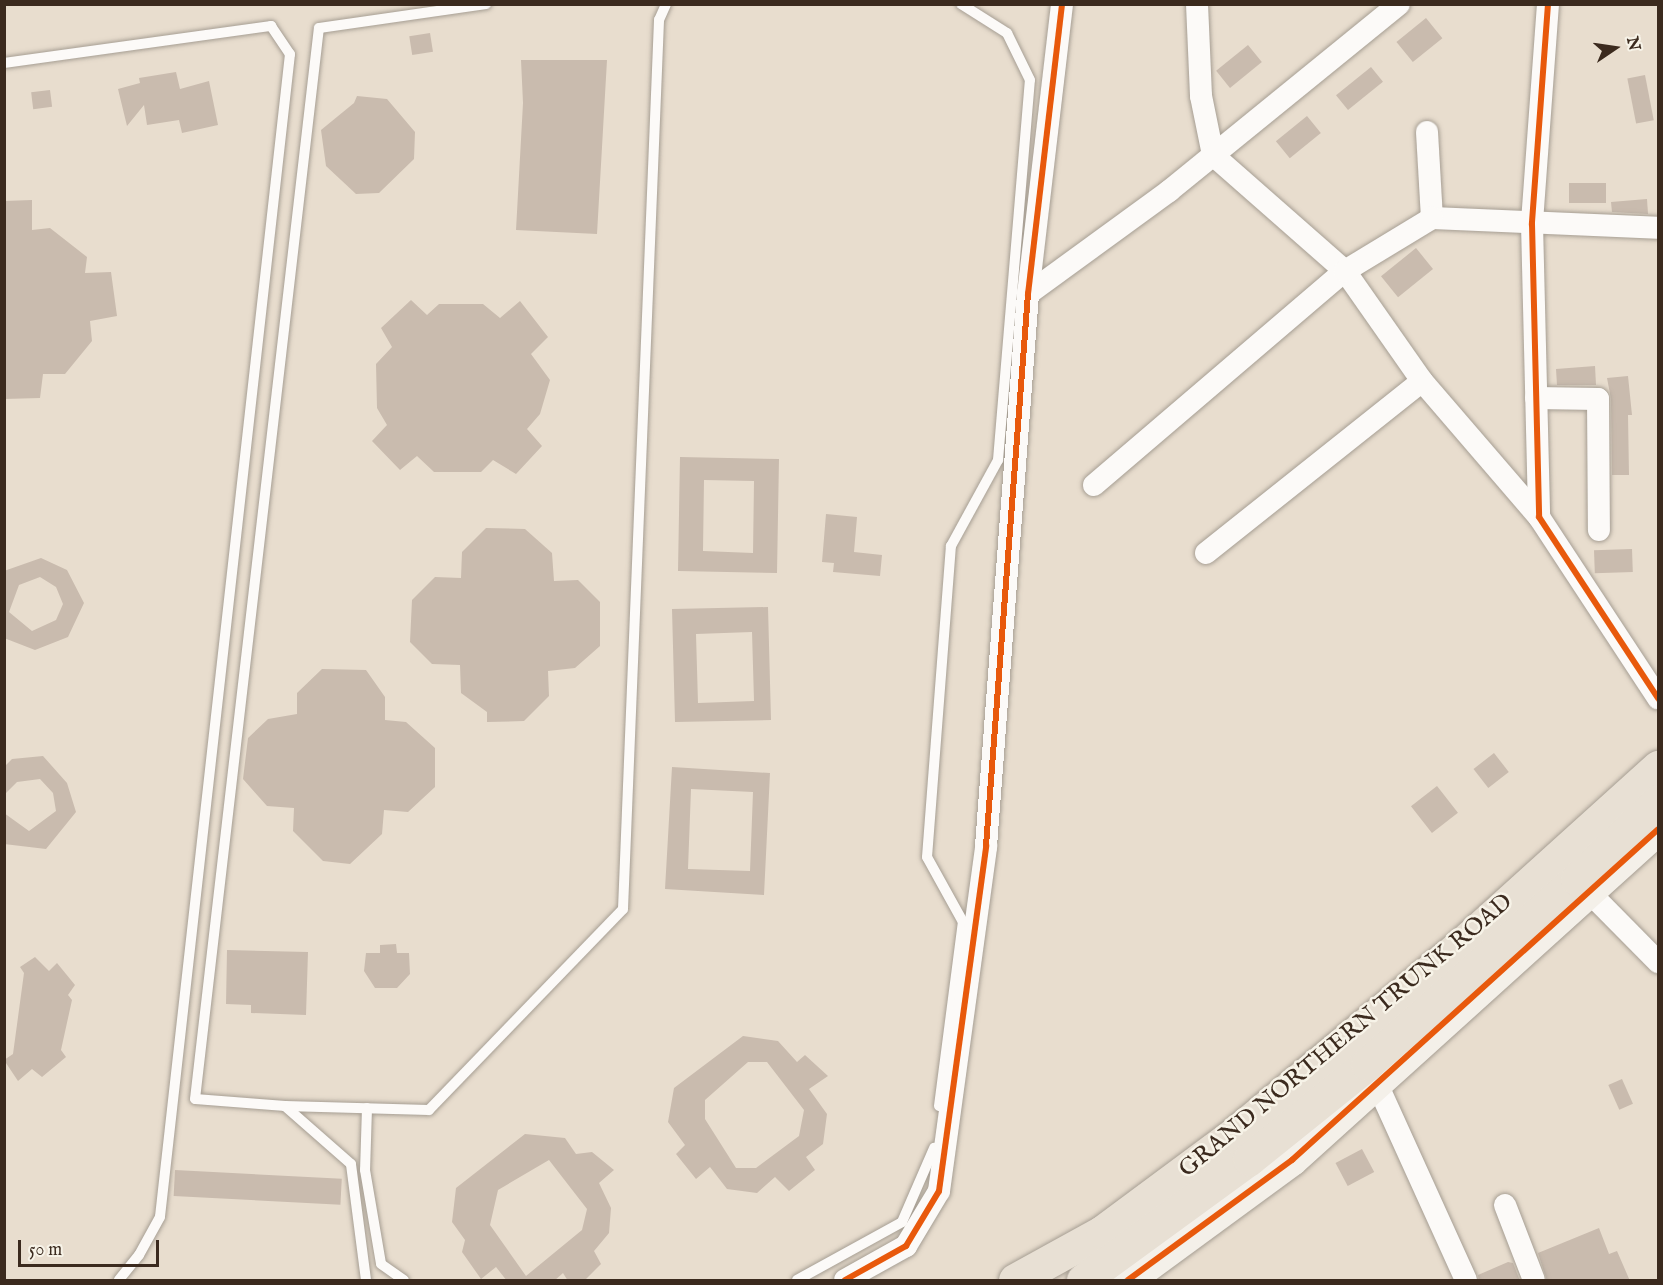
<!DOCTYPE html>
<html>
<head>
<meta charset="utf-8">
<style>
  body { margin:0 }
  #map { position:relative; width:1663px; height:1285px; overflow:hidden; background:#e8ddce; font-family:"IM FELL English",serif }
  div>[style] { position:absolute }
  [style*='--x'] { left:calc(var(--x)*1px); top:calc(var(--y)*1px); width:calc(var(--w)*1px); rotate:calc(var(--a)*1deg) }
  .building>* { inset:0; background:#c9bbae; transform-origin:0 0 }
  .roads { filter:drop-shadow(0 0 2px #a69e93) drop-shadow(0 0 2px #a69e93) }
  .lane>* { height:10px; margin:-5px; padding:0 5px; transform-origin:5px; border-radius:5px; background:#fcfaf8 }
  .street>* { height:22px; margin:-11px; padding:0 11px; transform-origin:11px; border-radius:11px; background:#fcfaf8 }
  .secondary>* { height:32px; margin:-16px; padding:0 16px; transform-origin:16px; border-radius:16px; background:#f4f0e9 }
  .highway>* { height:33px; margin:-16.5px; padding:0 16.5px; transform-origin:16.5px; border-radius:16.5px; background:#e8e0d4 }
  .cycleway>* { height:6px; margin:-3px; padding:0 3px; transform-origin:3px; border-radius:3px; background:#e8590c }
  span { translate:-50% -50%; white-space:nowrap; text-align:center; line-height:1.15; -webkit-text-stroke:5px #f7f3e8; paint-order:stroke }
  .street-label { font-size:24px; color:#3b2a1e }
  .frame { position:absolute; inset:0; border:6px solid #3b2a1e; pointer-events:none }
  .north { position:absolute; left:1585px; top:18px; width:60px; height:60px; -webkit-text-stroke:4px #f7f3e8; paint-order:stroke; rotate:77deg; font-size:16px; font-weight:700; line-height:24px; text-align:center; color:#3b2a1e }
  .north::after { content:''; display:block; margin:auto; width:21px; height:27px; background:#3b2a1e; clip-path:polygon(50% 0,100% 100%,50% 72%,0 100%) }
  .scale { position:absolute; left:18px; top:1240px; width:141px; height:27px; box-sizing:border-box; border:3px solid #3b2a1e; border-top:0; padding-left:8px; font-size:18px; line-height:21px; white-space:nowrap; color:#3b2a1e; -webkit-text-stroke:4px #f7f3e8; paint-order:stroke }
</style>
</head>
<body>
<div id="map">
  <div class="building">
    <div style="left:1426px;top:18px;width:26px;height:38px;rotate:51deg"></div>
    <div style="left:430px;top:33px;width:19px;height:21px;rotate:81deg"></div>
    <div style="left:1248px;top:45px;width:22px;height:41px;rotate:51deg"></div>
    <div style="clip-path:polygon(521px 60px,607px 60px,597px 234px,516px 230px,523px 103px)"></div>
    <div style="left:1371px;top:67px;width:19px;height:45px;rotate:51deg"></div>
    <div style="clip-path:polygon(176px 72px,180px 89px,209px 81px,218px 125px,182px 133px,179px 120px,147px 125px,144px 105px,127px 126px,118px 89px,140px 83px,139px 78px)"></div>
    <div style="left:1645px;top:75px;width:46px;height:18px;rotate:79deg"></div>
    <div style="left:50px;top:90px;width:17px;height:19px;rotate:83deg"></div>
    <div style="clip-path:polygon(357px 96px,387px 99px,415px 132px,414px 159px,379px 193px,356px 194px,326px 166px,321px 130px,354px 103px)"></div>
    <div style="left:1307px;top:116px;width:22px;height:40px;rotate:51deg"></div>
    <div style="left:1569px;top:183px;width:37px;height:20px"></div>
    <div style="clip-path:polygon(1647px 199px,1648px 214px,1612px 212px,1611px 202px)"></div>
    <div style="clip-path:polygon(32px 200px,32px 230px,50px 228px,87px 257px,85px 273px,111px 272px,117px 316px,90px 321px,92px 341px,65px 374px,43px 374px,40px 398px,4px 399px,4px 201px)"></div>
    <div style="left:1416px;top:248px;width:27px;height:45px;rotate:51deg"></div>
    <div style="clip-path:polygon(411px 300px,427px 315px,439px 304px,483px 304px,500px 318px,520px 301px,548px 337px,531px 354px,550px 380px,540px 414px,527px 429px,542px 446px,516px 474px,493px 460px,481px 472px,434px 472px,417px 456px,400px 470px,372px 441px,387px 425px,377px 408px,376px 364px,392px 347px,381px 328px)"></div>
    <div style="clip-path:polygon(1595px 366px,1596px 385px,1557px 385px,1556px 369px)"></div>
    <div style="clip-path:polygon(1628px 376px,1632px 415px,1628px 415px,1629px 475px,1612px 475px,1611px 399px,1607px 378px)"></div>
    <div style="clip-path:polygon(evenodd,680px 457px,779px 459px,777px 573px,678px 571px,680px 457px,704px 480px,754px 481px,753px 553px,703px 551px,704px 480px)"></div>
    <div style="clip-path:polygon(826px 514px,857px 517px,854px 552px,882px 555px,880px 576px,833px 572px,834px 563px,822px 562px)"></div>
    <div style="clip-path:polygon(486px 528px,525px 529px,552px 553px,554px 581px,578px 580px,600px 602px,600px 646px,575px 668px,548px 671px,549px 696px,524px 721px,487px 722px,487px 712px,461px 693px,460px 665px,432px 664px,410px 642px,412px 600px,435px 577px,461px 578px,462px 552px)"></div>
    <div style="left:1632px;top:549px;width:23px;height:38px;rotate:88deg"></div>
    <div style="clip-path:polygon(evenodd,41px 558px,67px 570px,84px 603px,68px 637px,35px 650px,4px 638px,4px 571px,41px 558px,40px 577px,56px 587px,63px 604px,56px 620px,32px 631px,9px 612px,19px 585px,40px 577px)"></div>
    <div style="clip-path:polygon(evenodd,768px 607px,771px 720px,675px 722px,672px 609px,768px 607px,752px 632px,754px 701px,698px 703px,696px 634px,752px 632px)"></div>
    <div style="clip-path:polygon(322px 669px,366px 670px,385px 697px,385px 720px,406px 722px,435px 748px,435px 787px,408px 812px,384px 810px,382px 834px,350px 864px,323px 861px,293px 831px,294px 808px,267px 806px,243px 779px,248px 738px,268px 719px,297px 714px,297px 693px)"></div>
    <div style="left:1494px;top:753px;width:24px;height:26px;rotate:52deg"></div>
    <div style="clip-path:polygon(43px 756px,67px 783px,76px 812px,46px 849px,4px 844px,4px 813px,29px 831px,56px 811px,53px 793px,40px 779px,17px 782px,4px 795px,4px 767px,12px 759px)"></div>
    <div style="clip-path:polygon(evenodd,672px 767px,770px 773px,764px 895px,665px 889px,672px 767px,691px 789px,753px 792px,750px 871px,688px 869px,691px 789px)"></div>
    <div style="left:1437px;top:786px;width:34px;height:33px;rotate:52deg"></div>
    <div style="clip-path:polygon(396px 944px,397px 953px,409px 953px,410px 974px,397px 988px,375px 988px,364px 971px,366px 953px,380px 953px,380px 945px)"></div>
    <div style="clip-path:polygon(227px 950px,308px 952px,306px 1015px,251px 1013px,251px 1005px,226px 1004px)"></div>
    <div style="clip-path:polygon(35px 957px,49px 971px,57px 963px,75px 985px,68px 995px,72px 1000px,61px 1050px,66px 1057px,42px 1077px,32px 1069px,18px 1081px,4px 1060px,13px 1054px,24px 973px,20px 967px)"></div>
    <div style="clip-path:polygon(evenodd,743px 1036px,778px 1041px,797px 1062px,805px 1055px,828px 1076px,809px 1089px,827px 1114px,823px 1144px,806px 1157px,815px 1170px,789px 1191px,775px 1177px,757px 1193px,727px 1189px,710px 1167px,696px 1179px,676px 1154px,685px 1145px,668px 1122px,674px 1088px,743px 1036px,748px 1062px,767px 1062px,804px 1110px,799px 1136px,756px 1168px,736px 1168px,705px 1119px,705px 1100px,748px 1062px)"></div>
    <div style="left:1622px;top:1079px;width:27px;height:15px;rotate:66deg"></div>
    <div style="clip-path:polygon(evenodd,525px 1134px,565px 1138px,576px 1154px,592px 1152px,614px 1170px,599px 1183px,611px 1208px,609px 1233px,594px 1251px,601px 1264px,584px 1281px,568px 1281px,563px 1273px,554px 1281px,507px 1281px,496px 1267px,481px 1279px,462px 1252px,465px 1240px,452px 1222px,456px 1188px,525px 1134px,549px 1160px,587px 1209px,582px 1230px,526px 1276px,490px 1225px,498px 1190px,549px 1160px)"></div>
    <div style="left:1362px;top:1149px;width:26px;height:30px;rotate:62deg"></div>
    <div style="left:175px;top:1170px;width:167px;height:26px;rotate:3deg"></div>
    <div style="clip-path:polygon(1599px 1228px,1609px 1254px,1617px 1251px,1630px 1281px,1547px 1281px,1538px 1253px)"></div>
    <div style="clip-path:polygon(1508px 1262px,1513px 1263px,1520px 1281px,1479px 1281px,1478px 1275px)"></div>
  </div>
  <div class="roads">
    <div class="lane">
      <div style="--x:4;--y:63;--w:270;--a:-7.9"></div>
      <div style="--x:271;--y:26;--w:34;--a:56"></div>
      <div style="--x:290;--y:54;--w:1170;--a:96.38"></div>
      <div style="--x:160;--y:1217;--w:43;--a:118.9"></div>
      <div style="--x:139;--y:1255;--w:32;--a:129"></div>
      <div style="--x:285;--y:1106;--w:90;--a:-175.6"></div>
      <div style="--x:195;--y:1099;--w:1078;--a:-83.4"></div>
      <div style="--x:319;--y:28;--w:169;--a:-8.2"></div>
      <div style="--x:939;--y:1106;--w:186;--a:-82.6"></div>
      <div style="--x:963;--y:922;--w:74;--a:-119"></div>
      <div style="--x:927;--y:857;--w:312;--a:-85.6"></div>
      <div style="--x:951;--y:546;--w:98;--a:-61.3"></div>
      <div style="--x:998;--y:460;--w:381;--a:-85.2"></div>
      <div style="--x:1030;--y:80;--w:52;--a:-116.1"></div>
      <div style="--x:1007;--y:33;--w:54;--a:-147.8"></div>
      <div style="--x:367;--y:1108;--w:62;--a:91.8"></div>
      <div style="--x:365;--y:1170;--w:95;--a:80.3"></div>
      <div style="--x:381;--y:1264;--w:28;--a:35"></div>
      <div style="--x:366;--y:1280;--w:117;--a:-97.4"></div>
      <div style="--x:351;--y:1164;--w:88;--a:-138.7"></div>
      <div style="--x:285;--y:1106;--w:144;--a:1.6"></div>
      <div style="--x:429;--y:1110;--w:279;--a:-46"></div>
      <div style="--x:623;--y:909;--w:890;--a:-87.68"></div>
      <div style="--x:659;--y:20;--w:17;--a:-66"></div>
      <div style="--x:797;--y:1280;--w:120;--a:-28.9"></div>
      <div style="--x:902;--y:1222;--w:81;--a:-66.6"></div>
    </div>
    <div class="street">
      <div style="--x:1197;--y:4;--w:92;--a:87.5"></div>
      <div style="--x:1201;--y:96;--w:60;--a:78.5"></div>
      <div style="--x:1213;--y:155;--w:176;--a:41.3"></div>
      <div style="--x:1345;--y:271;--w:134;--a:55"></div>
      <div style="--x:1422;--y:381;--w:179;--a:49.3"></div>
      <div style="--x:1548;--y:4;--w:221;--a:94.2"></div>
      <div style="--x:1532;--y:224;--w:293;--a:88.6"></div>
      <div style="--x:1539;--y:517;--w:217;--a:56.7"></div>
      <div style="--x:1427;--y:132;--w:86;--a:86.7"></div>
      <div style="--x:1432;--y:218;--w:226;--a:2.5"></div>
      <div style="--x:1028;--y:294;--w:175;--a:-36.1"></div>
      <div style="--x:1169;--y:191;--w:296;--a:-39.1"></div>
      <div style="--x:1536;--y:398;--w:62;--a:0.9"></div>
      <div style="--x:1598;--y:399;--w:131;--a:89.6"></div>
      <div style="--x:1094;--y:485;--w:330;--a:-40.5"></div>
      <div style="--x:1345;--y:271;--w:102;--a:-31.3"></div>
      <div style="--x:1206;--y:553;--w:276;--a:-38.5"></div>
      <div style="--x:1590;--y:893;--w:97;--a:45.4"></div>
      <div style="--x:1378;--y:1086;--w:213;--a:65.6"></div>
      <div style="--x:1505;--y:1205;--w:80;--a:68.9"></div>
      <div style="--x:845;--y:1280;--w:70;--a:-29.1"></div>
      <div style="--x:906;--y:1246;--w:64;--a:-59"></div>
      <div style="--x:939;--y:1191;--w:348;--a:-82.2"></div>
      <div style="--x:986;--y:846;--w:554;--a:-85.65"></div>
      <div style="--x:1028;--y:294;--w:292;--a:-83.3"></div>
    </div>
    <div class="secondary">
      <div style="--x:1128;--y:1280;--w:203;--a:-36.2"></div>
      <div style="--x:1292;--y:1160;--w:493;--a:-42.1"></div>
    </div>
    <div class="highway">
      <div style="--x:1015;--y:1280;--w:99;--a:-28.9"></div>
      <div style="--x:1102;--y:1232;--w:164;--a:-36.6"></div>
      <div style="--x:1234;--y:1134;--w:298;--a:-39.8"></div>
      <div style="--x:1463;--y:943;--w:263;--a:-42.1"></div>
      <div style="--x:1083;--y:1280;--w:205;--a:-36.1"></div>
      <div style="--x:1249;--y:1159;--w:151;--a:-38.8"></div>
      <div style="--x:1367;--y:1064;--w:280;--a:-41.4"></div>
      <div style="--x:1577;--y:879;--w:112;--a:-43.9"></div>
    </div>
  </div>
  <div class="cycleway">
    <div style="--x:1548;--y:4;--w:221;--a:94.2"></div>
    <div style="--x:1532;--y:224;--w:293;--a:88.6"></div>
    <div style="--x:1539;--y:517;--w:217;--a:56.7"></div>
    <div style="--x:845;--y:1280;--w:70;--a:-29.1"></div>
    <div style="--x:906;--y:1246;--w:64;--a:-59"></div>
    <div style="--x:939;--y:1191;--w:348;--a:-82.2"></div>
    <div style="--x:986;--y:846;--w:554;--a:-85.65"></div>
    <div style="--x:1028;--y:294;--w:292;--a:-83.3"></div>
    <div style="--x:1128;--y:1280;--w:203;--a:-36.2"></div>
    <div style="--x:1292;--y:1160;--w:493;--a:-42.1"></div>
  </div>
  <div class="street-label">
    <span style="left:1346px;top:1036px;rotate:-40deg">GRAND NORTHERN TRUNK ROAD</span>
  </div>
  <div class="frame"></div>
  <div class="north">N</div>
  <div class="scale">50 m</div>
</div>
</body>
</html>
